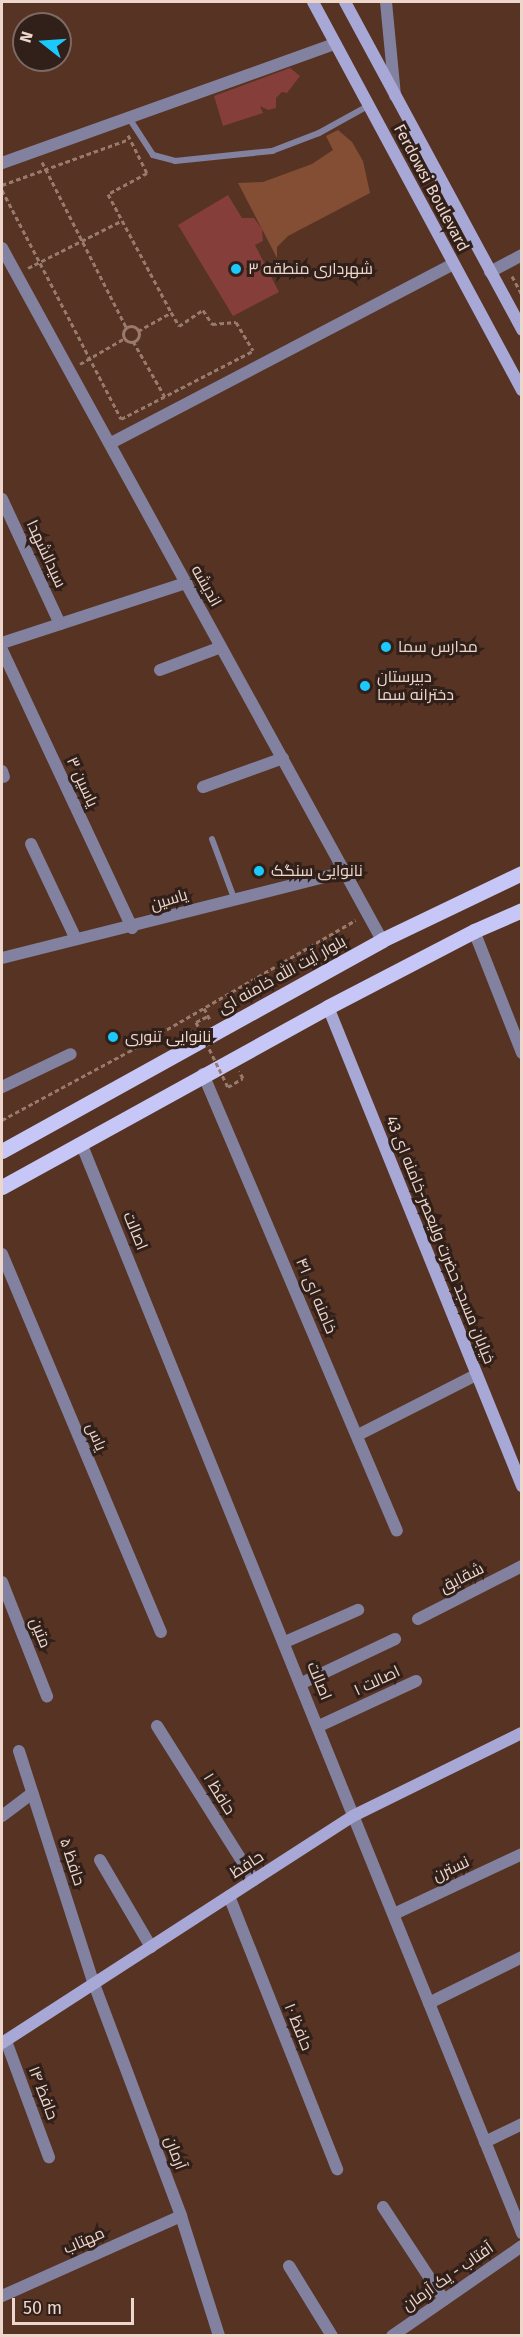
<!DOCTYPE html>
<html>
<head>
<meta charset="utf-8">
<style>
  body { margin:0 }
  #map { position:relative; width:523px; height:2337px; overflow:hidden; background:#573323; font-family:"Fira Sans",Cairo,sans-serif }
  div>[style] { position:absolute }
  [style*='--x'] { left:calc(var(--x)*1px); top:calc(var(--y)*1px); width:calc(var(--w)*1px); rotate:calc(var(--a)*1deg) }
  .green>* { inset:0; background:#844e34 }
  .building>* { inset:0; background:#853e3a }
  .path>* { height:3px; margin-top:-1.5px; transform-origin:0; background:repeating-linear-gradient(90deg,#997b6e 0 4.5px,transparent 0 7.5px) }
  .path>.ring { margin:-1.5px; padding:0; box-sizing:content-box; background:none; border:3px solid #997b6e; border-radius:50% }
  .lane>* { height:6px; margin:-3px; padding:0 3px; transform-origin:3px; border-radius:3px; background:#8282a0 }
  .street>* { height:12px; margin:-6px; padding:0 6px; transform-origin:6px; border-radius:6px; background:#8282a0 }
  .secondary>* { height:12px; margin:-6px; padding:0 6px; transform-origin:6px; border-radius:6px; background:#a8a8d7 }
  .primary>* { height:15px; margin:-7.5px; padding:0 7.5px; transform-origin:7.5px; border-radius:7.5px; background:#c7c7f7 }
  .path-bridge>* { height:3px; margin-top:-1.5px; transform-origin:0; background:repeating-linear-gradient(90deg,#997b6e 0 4.5px,transparent 0 7.5px) }
  .dots>* { width:16px; height:16px; translate:-50% -50%; box-sizing:border-box; border:3px solid #302019; border-radius:50% }
  span { translate:-50% -50%; white-space:nowrap; text-align:center; line-height:1.15; -webkit-text-stroke:6px #302019; paint-order:stroke }
  .street-label { font-size:16px; color:#edd6cc }
  .poi-label { font-size:16px; color:#edd6cc }
  .left { translate:0 -50%; text-align:left }
  .frame { position:absolute; inset:0; border:3px solid #edd6cc; pointer-events:none }
  .north { position:absolute; left:12px; top:12px; width:60px; height:60px; box-sizing:border-box; background:#302019; border:2px solid #7c6961; border-radius:50%; rotate:287deg; font-size:16px; font-weight:700; line-height:24px; text-align:center; color:#edd6cc }
  .north::after { content:''; display:block; margin:auto; width:21px; height:27px; background:#1bc9fc; clip-path:polygon(50% 0,100% 100%,50% 72%,0 100%) }
  .scale { position:absolute; left:12px; top:2298px; width:122px; height:27px; box-sizing:border-box; border:3px solid #edd6cc; border-top:0; padding-left:8px; font-size:18px; line-height:21px; white-space:nowrap; color:#edd6cc; -webkit-text-stroke:4px #302019; paint-order:stroke }
</style>
</head>
<body>
<div id="map">
  <div class="green">
    <div style="clip-path:polygon(338px 130px,352px 142px,363px 161px,370px 193px,288px 236px,277px 247px,277px 258px,238px 183px,263px 182px,312px 164px,333px 150px,326px 136px)"></div>
  </div>
  <div class="building">
    <div style="clip-path:polygon(290px 68px,300px 76px,287px 93px,282px 92px,276px 98px,276px 108px,268px 110px,260px 106px,263px 113px,223px 126px,214px 96px)"></div>
    <div style="clip-path:polygon(228px 195px,242px 218px,254px 218px,262px 229px,263px 241px,255px 245px,279px 292px,233px 316px,178px 225px)"></div>
  </div>
  <div class="path">
    <div style="--x:128;--y:135;--w:42;--a:63.4"></div>
    <div style="--x:147;--y:173;--w:44;--a:151.7"></div>
    <div style="--x:108;--y:194;--w:134;--a:61.9"></div>
    <div style="--x:171;--y:312;--w:16;--a:60"></div>
    <div style="--x:179;--y:326;--w:29;--a:-34"></div>
    <div style="--x:203;--y:310;--w:17;--a:57"></div>
    <div style="--x:212;--y:324;--w:24;--a:-5"></div>
    <div style="--x:236;--y:322;--w:33;--a:59"></div>
    <div style="--x:42;--y:162;--w:187;--a:63"></div>
    <div style="--x:2;--y:185;--w:133;--a:-19.8"></div>
    <div style="--x:2;--y:190;--w:258;--a:62.5"></div>
    <div style="--x:121;--y:419;--w:148;--a:-27.3"></div>
    <div style="--x:28;--y:268;--w:104;--a:-26.8"></div>
    <div style="--x:512;--y:276;--w:21;--a:62"></div>
    <div class="ring" style="left:123px;top:326px;width:13px;height:13px"></div>
    <div style="--x:138;--y:331;--w:37;--a:-29"></div>
    <div style="--x:133;--y:341;--w:64;--a:60.3"></div>
    <div style="--x:80;--y:364;--w:52;--a:-30"></div>
    <div style="--x:204;--y:1008;--w:13;--a:63"></div>
    <div style="--x:196;--y:1022;--w:13;--a:-27"></div>
    <div style="--x:228;--y:1087;--w:17;--a:-31"></div>
    <div style="--x:243;--y:1078;--w:8;--a:-120"></div>
    <div style="--x:2;--y:1120;--w:143;--a:-28.4"></div>
    <div style="--x:128;--y:1052;--w:263;--a:-30.1"></div>
  </div>
  <div class="lane">
    <div style="--x:129;--y:118;--w:44;--a:57"></div>
    <div style="--x:153;--y:155;--w:23;--a:15"></div>
    <div style="--x:175;--y:161;--w:98;--a:-5.9"></div>
    <div style="--x:272;--y:151;--w:50;--a:-21"></div>
    <div style="--x:319;--y:133;--w:56;--a:-28.9"></div>
    <div style="--x:212;--y:839;--w:63;--a:69.6"></div>
  </div>
  <div class="street">
    <div style="--x:386;--y:2;--w:94;--a:84.5"></div>
    <div style="--x:2;--y:163;--w:354;--a:-19.7"></div>
    <div style="--x:2;--y:248;--w:789;--a:61.23"></div>
    <div style="--x:490;--y:272;--w:36;--a:-28"></div>
    <div style="--x:111;--y:443;--w:386;--a:-27.6"></div>
    <div style="--x:2;--y:499;--w:138;--a:65.1"></div>
    <div style="--x:2;--y:643;--w:194;--a:-18.1"></div>
    <div style="--x:2;--y:650;--w:307;--a:64.9"></div>
    <div style="--x:160;--y:670;--w:65;--a:-20.7"></div>
    <div style="--x:2;--y:771;--w:6;--a:72"></div>
    <div style="--x:203;--y:787;--w:85;--a:-19.9"></div>
    <div style="--x:31;--y:844;--w:105;--a:64.7"></div>
    <div style="--x:474;--y:931;--w:131;--a:68.5"></div>
    <div style="--x:2;--y:958;--w:354;--a:-14.1"></div>
    <div style="--x:203;--y:1074;--w:496;--a:67"></div>
    <div style="--x:2;--y:1087;--w:76;--a:-25.6"></div>
    <div style="--x:81;--y:1143;--w:1176;--a:67.97"></div>
    <div style="--x:2;--y:1254;--w:410;--a:67.2"></div>
    <div style="--x:358;--y:1435;--w:132;--a:-27"></div>
    <div style="--x:2;--y:1582;--w:123;--a:68.5"></div>
    <div style="--x:418;--y:1619;--w:117;--a:-27"></div>
    <div style="--x:285;--y:1642;--w:80;--a:-23.7"></div>
    <div style="--x:302;--y:1683;--w:103;--a:-25.3"></div>
    <div style="--x:157;--y:1726;--w:182;--a:57.8"></div>
    <div style="--x:319;--y:1726;--w:107;--a:-24.9"></div>
    <div style="--x:19;--y:1751;--w:245;--a:72.2"></div>
    <div style="--x:94;--y:1984;--w:248;--a:69.4"></div>
    <div style="--x:181;--y:2216;--w:126;--a:72.4"></div>
    <div style="--x:2;--y:1816;--w:38;--a:-37"></div>
    <div style="--x:100;--y:1860;--w:101;--a:59.6"></div>
    <div style="--x:229;--y:1896;--w:294;--a:68.4"></div>
    <div style="--x:394;--y:1914;--w:141;--a:-25.1"></div>
    <div style="--x:429;--y:2003;--w:104;--a:-26.3"></div>
    <div style="--x:6;--y:2041;--w:124;--a:69.7"></div>
    <div style="--x:485;--y:2142;--w:41;--a:-25.9"></div>
    <div style="--x:383;--y:2207;--w:111;--a:56.7"></div>
    <div style="--x:289;--y:2266;--w:82;--a:58.4"></div>
    <div style="--x:2;--y:2296;--w:196;--a:-24.1"></div>
    <div style="--x:392;--y:2336;--w:158;--a:-34.7"></div>
  </div>
  <div class="secondary">
    <div style="--x:313;--y:2;--w:441;--a:61.7"></div>
    <div style="--x:345;--y:2;--w:373;--a:61.6"></div>
    <div style="--x:328;--y:1007;--w:517;--a:67.95"></div>
    <div style="--x:2;--y:2043;--w:418;--a:-32.9"></div>
    <div style="--x:353;--y:1816;--w:188;--a:-26.2"></div>
  </div>
  <div class="primary">
    <div style="--x:2;--y:1151;--w:435;--a:-29"></div>
    <div style="--x:382;--y:940;--w:155;--a:-25.6"></div>
    <div style="--x:2;--y:1187;--w:372;--a:-28.9"></div>
    <div style="--x:328;--y:1007;--w:165;--a:-27.5"></div>
    <div style="--x:474;--y:931;--w:52;--a:-23.6"></div>
  </div>
  <div class="path-bridge">
    <div style="--x:196;--y:1022;--w:72;--a:63.8"></div>
  </div>
  <div class="dots">
    <div style="left:236px;top:269px;background:#1bc9fc"></div>
    <div style="left:386px;top:647px;background:#1bc9fc"></div>
    <div style="left:365px;top:686px;background:#1bc9fc"></div>
    <div style="left:259px;top:871px;background:#1bc9fc"></div>
    <div style="left:113px;top:1037px;background:#1bc9fc"></div>
  </div>
  <div class="street-label">
    <span style="left:431px;top:188px;rotate:62deg">Ferdowsi Boulevard</span>
    <span style="left:46px;top:554px;rotate:65deg">سیدالشهدا</span>
    <span style="left:206px;top:586px;rotate:61deg">اندیشه</span>
    <span style="left:82px;top:782px;rotate:65deg">یاسین ۳</span>
    <span style="left:169px;top:900px;rotate:-17deg">یاسین</span>
    <span style="left:282px;top:975px;rotate:-29deg">بلوار آیت الله خامنه ای</span>
    <span style="left:135px;top:1231px;rotate:68deg">اصالت</span>
    <span style="left:440px;top:1240px;rotate:68deg">خیابان مسجد حضرت ولیعصر-خامنه ای 43</span>
    <span style="left:316px;top:1296px;rotate:67deg">خامنه ای ۴۱</span>
    <span style="left:96px;top:1437px;rotate:67deg">یاس</span>
    <span style="left:462px;top:1578px;rotate:-27deg">شقایق</span>
    <span style="left:40px;top:1633px;rotate:68deg">متین</span>
    <span style="left:319px;top:1681px;rotate:68deg">اصالت</span>
    <span style="left:377px;top:1681px;rotate:-25deg">اصالت ۱</span>
    <span style="left:219px;top:1794px;rotate:58deg">حافظ ۱</span>
    <span style="left:72px;top:1862px;rotate:72deg">حافظ ۵</span>
    <span style="left:247px;top:1865px;rotate:-33deg">حافظ</span>
    <span style="left:451px;top:1869px;rotate:-25deg">نسترن</span>
    <span style="left:298px;top:2027px;rotate:68deg">حافظ ۱۰</span>
    <span style="left:43px;top:2093px;rotate:69deg">حافظ ۱۴</span>
    <span style="left:175px;top:2153px;rotate:69deg">آرمان</span>
    <span style="left:84px;top:2241px;rotate:-24deg">مهتاب</span>
    <span style="left:448px;top:2277px;rotate:-35deg">آفتاب - یک آرمان</span>
  </div>
  <div class="poi-label">
    <span class="left" style="left:248px;top:269px">شهرداری منطقه ۳</span>
    <span class="left" style="left:398px;top:647px">مدارس سما</span>
    <span class="left" style="left:377px;top:686px">دبیرستان<br>دخترانه سما</span>
    <span class="left" style="left:271px;top:871px">نانوایی سنگک</span>
    <span class="left" style="left:125px;top:1037px">نانوایی تنوری</span>
  </div>
  <div class="frame"></div>
  <div class="north">N</div>
  <div class="scale">50 m</div>
</div>
</body>
</html>
